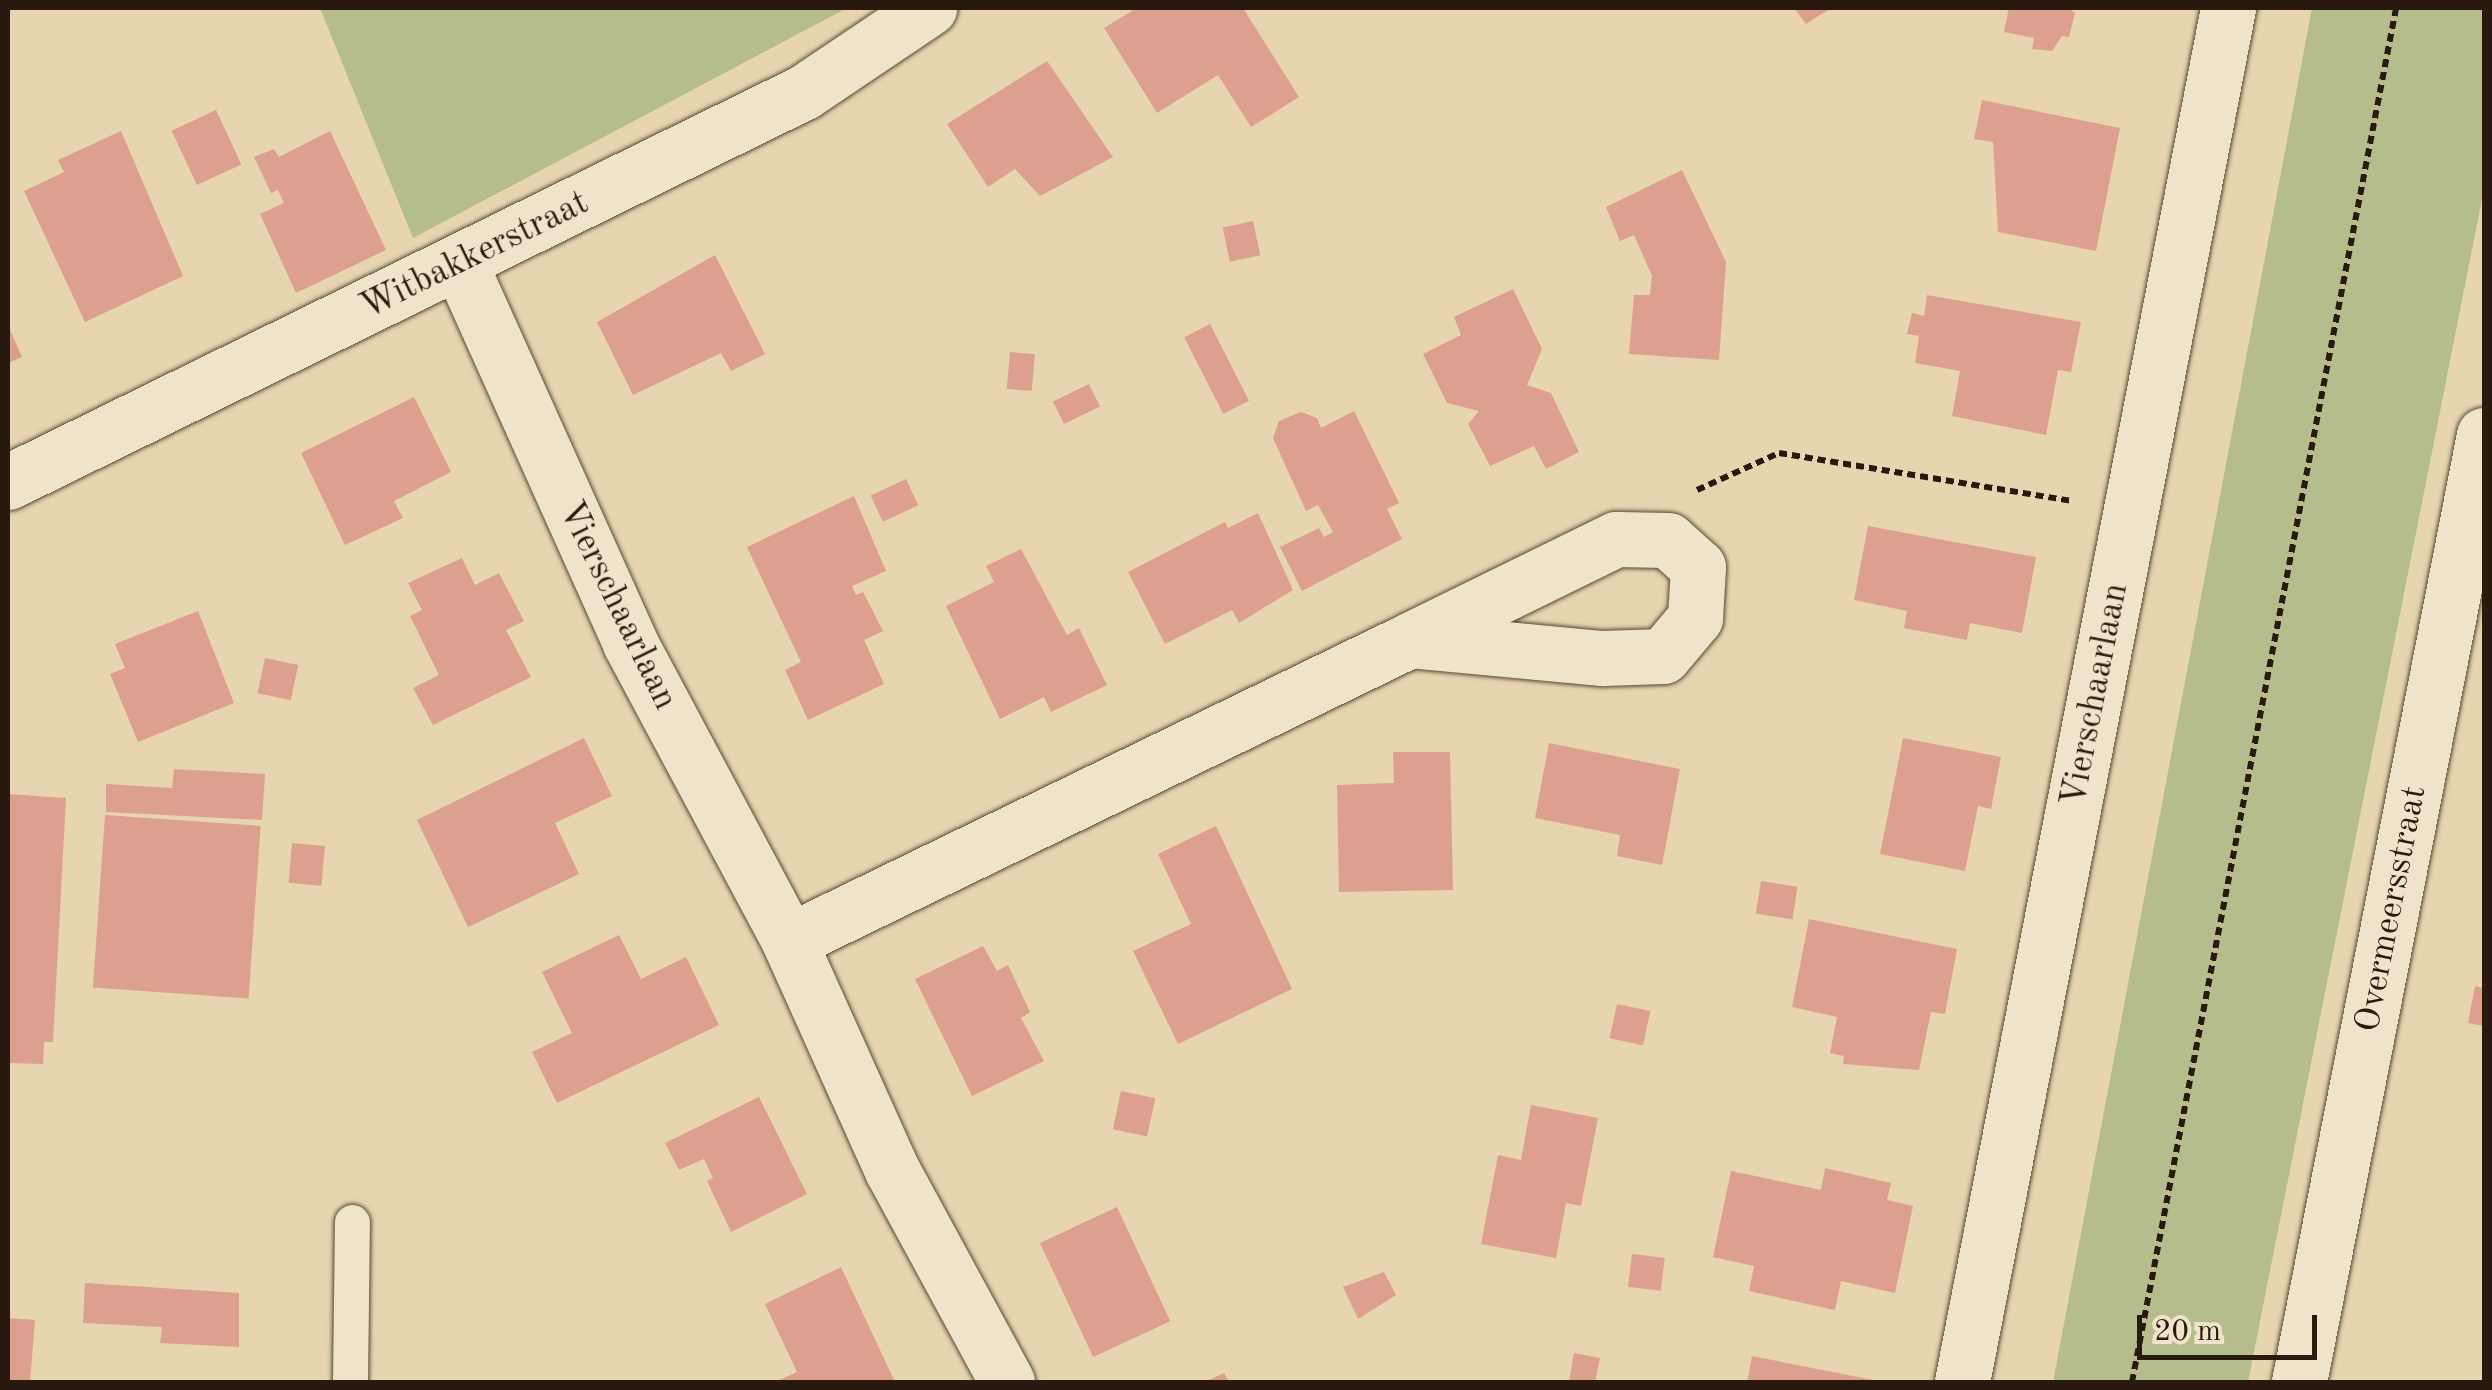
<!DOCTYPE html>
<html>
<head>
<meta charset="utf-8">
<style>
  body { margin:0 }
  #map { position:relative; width:2492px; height:1390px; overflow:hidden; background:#e6d5ae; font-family:"Old Standard TT",serif }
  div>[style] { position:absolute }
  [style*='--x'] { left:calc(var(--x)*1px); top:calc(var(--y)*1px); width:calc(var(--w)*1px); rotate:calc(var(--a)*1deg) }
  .green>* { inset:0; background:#b4bd8b }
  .building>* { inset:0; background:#dea08e; transform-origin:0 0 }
  .path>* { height:6px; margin-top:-3px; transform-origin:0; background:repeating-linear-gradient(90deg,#2a190f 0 8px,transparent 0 13px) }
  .roads { filter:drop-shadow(0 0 2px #594837) drop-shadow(0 0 2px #594837) }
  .service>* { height:35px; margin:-17.5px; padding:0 17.5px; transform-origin:17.5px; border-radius:17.5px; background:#efe4ca }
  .minor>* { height:55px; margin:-27.5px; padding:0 27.5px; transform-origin:27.5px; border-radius:27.5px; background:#efe4ca }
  span { translate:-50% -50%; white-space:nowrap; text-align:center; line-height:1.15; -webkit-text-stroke:9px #efe4ca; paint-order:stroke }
  .street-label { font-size:35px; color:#2a190f }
  .frame { position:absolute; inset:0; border:10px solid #2a190f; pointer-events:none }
  .scale { position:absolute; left:2137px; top:1315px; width:180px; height:45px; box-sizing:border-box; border:5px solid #2a190f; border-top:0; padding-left:12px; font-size:30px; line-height:35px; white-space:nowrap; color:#2a190f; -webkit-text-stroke:8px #efe4ca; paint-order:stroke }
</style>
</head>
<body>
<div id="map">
  <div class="green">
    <div style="clip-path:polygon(320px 8px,847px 8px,413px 238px)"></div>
    <div style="clip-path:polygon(2312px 8px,2484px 8px,2484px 189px,2248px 1382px,2053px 1382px)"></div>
  </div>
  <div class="building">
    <div style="clip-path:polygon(1137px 8px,1243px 8px,1299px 97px,1251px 127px,1218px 75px,1157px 113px,1104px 28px)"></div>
    <div style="clip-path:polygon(1794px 8px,1831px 8px,1806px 24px)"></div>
    <div style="clip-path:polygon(2009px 8px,2068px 8px,2075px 13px,2069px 37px,2062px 36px,2052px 51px,2032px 49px,2034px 38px,2004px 32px)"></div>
    <div style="clip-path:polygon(1047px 61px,1113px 157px,1040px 196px,1015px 169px,988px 187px,947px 124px)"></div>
    <div style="clip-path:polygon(1982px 100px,2120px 128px,2096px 251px,1998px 232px,1993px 142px,1974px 139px)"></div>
    <div style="left:216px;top:110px;width:60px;height:49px;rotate:65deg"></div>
    <div style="clip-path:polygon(121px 131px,183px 276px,85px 322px,24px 191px,64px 172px,58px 160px)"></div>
    <div style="clip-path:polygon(330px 131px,386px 250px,296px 293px,260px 214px,284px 203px,278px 190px,271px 193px,254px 157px,274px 149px,279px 157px)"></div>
    <div style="clip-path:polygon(1682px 170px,1726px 262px,1719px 360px,1629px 354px,1634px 295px,1650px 295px,1652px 276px,1634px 235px,1620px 241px,1606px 207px)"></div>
    <div style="left:1253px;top:221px;width:35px;height:31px;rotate:78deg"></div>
    <div style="clip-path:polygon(715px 255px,765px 354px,731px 371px,721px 353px,633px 395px,597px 322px)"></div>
    <div style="clip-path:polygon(1513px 289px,1542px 349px,1527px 385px,1551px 393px,1579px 452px,1546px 469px,1534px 446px,1490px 466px,1468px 424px,1479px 411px,1447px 403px,1423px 354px,1461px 335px,1454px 317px)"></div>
    <div style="clip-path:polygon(1927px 295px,2081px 322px,2071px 372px,2058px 370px,2046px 435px,1952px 416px,1960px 371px,1915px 363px,1919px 336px,1907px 334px,1912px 313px,1924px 316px)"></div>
    <div style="left:1210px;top:324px;width:86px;height:29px;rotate:63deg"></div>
    <div style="clip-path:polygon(8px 325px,22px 357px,8px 363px)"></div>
    <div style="left:1010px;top:352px;width:25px;height:37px;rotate:5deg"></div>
    <div style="left:1089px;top:384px;width:25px;height:40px;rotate:64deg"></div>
    <div style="clip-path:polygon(414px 397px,451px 472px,394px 501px,403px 518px,345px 545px,301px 453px)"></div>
    <div style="clip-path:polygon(1354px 411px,1399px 503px,1387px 509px,1402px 539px,1302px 591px,1280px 547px,1319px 528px,1324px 537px,1333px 532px,1318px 505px,1306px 511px,1273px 438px,1279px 421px,1301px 412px,1317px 418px,1321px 428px)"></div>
    <div style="left:906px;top:479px;width:29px;height:39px;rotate:65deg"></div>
    <div style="clip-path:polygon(854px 496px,886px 571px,852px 586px,856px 595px,863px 592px,883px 631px,864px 640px,884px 684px,808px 720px,785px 670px,801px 662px,747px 547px)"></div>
    <div style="clip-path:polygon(1258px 513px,1293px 590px,1239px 623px,1232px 610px,1165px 644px,1128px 572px,1225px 522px,1228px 528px)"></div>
    <div style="clip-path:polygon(1868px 526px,2036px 557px,2022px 633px,1970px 623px,1967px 640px,1904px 628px,1907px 611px,1854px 600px)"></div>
    <div style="clip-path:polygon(1021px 549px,1067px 635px,1079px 628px,1107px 685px,1051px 712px,1044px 697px,1000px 719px,946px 606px,994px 582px,986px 566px)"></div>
    <div style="clip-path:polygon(462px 558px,475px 585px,499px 573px,524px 621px,506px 630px,531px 677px,433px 725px,413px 688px,439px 675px,410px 616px,422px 610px,408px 583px)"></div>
    <div style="clip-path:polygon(198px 611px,234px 703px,138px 742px,110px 674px,125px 668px,115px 644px)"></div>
    <div style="left:265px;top:658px;width:34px;height:36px;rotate:12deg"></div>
    <div style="clip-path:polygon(584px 738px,612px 796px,555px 823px,579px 874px,468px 927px,417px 820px)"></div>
    <div style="clip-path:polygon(1903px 738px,2001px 757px,1991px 809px,1978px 806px,1965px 871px,1880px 854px)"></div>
    <div style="clip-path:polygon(1549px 743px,1680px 769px,1662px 865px,1617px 856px,1620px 835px,1535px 818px)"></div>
    <div style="clip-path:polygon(1393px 752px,1450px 752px,1453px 890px,1339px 892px,1337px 785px,1394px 783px)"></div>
    <div style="clip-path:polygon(174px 769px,265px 774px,262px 820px,106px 812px,106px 784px,172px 788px)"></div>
    <div style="clip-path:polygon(8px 794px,66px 798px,53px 1042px,44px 1042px,43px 1064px,8px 1063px)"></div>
    <div style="left:105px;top:815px;width:156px;height:173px;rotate:4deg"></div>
    <div style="clip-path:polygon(1216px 826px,1292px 989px,1178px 1044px,1133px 951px,1191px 924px,1158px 854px)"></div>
    <div style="left:292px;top:843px;width:33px;height:40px;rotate:5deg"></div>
    <div style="left:1761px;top:881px;width:37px;height:33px;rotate:9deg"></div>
    <div style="clip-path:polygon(1809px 919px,1957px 949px,1945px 1014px,1931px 1012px,1919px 1070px,1843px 1064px,1844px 1056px,1830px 1053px,1837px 1017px,1792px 1007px)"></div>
    <div style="clip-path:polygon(619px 935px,641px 979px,686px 957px,719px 1025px,557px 1103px,532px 1052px,572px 1033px,542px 972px)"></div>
    <div style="clip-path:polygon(983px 946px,997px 971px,1008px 965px,1030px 1012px,1021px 1018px,1044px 1061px,972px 1096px,915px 979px)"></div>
    <div style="clip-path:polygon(2475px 986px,2484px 988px,2484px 1026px,2468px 1023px)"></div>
    <div style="left:1617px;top:1004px;width:34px;height:35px;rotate:12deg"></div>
    <div style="left:1121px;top:1091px;width:35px;height:39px;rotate:12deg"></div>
    <div style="clip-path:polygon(759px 1097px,807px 1194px,731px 1232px,707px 1181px,713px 1178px,704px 1159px,679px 1170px,665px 1143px)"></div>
    <div style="clip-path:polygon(1531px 1105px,1598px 1118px,1581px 1206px,1566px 1203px,1556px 1258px,1481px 1244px,1498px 1155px,1521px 1160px)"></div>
    <div style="clip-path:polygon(1825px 1168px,1891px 1183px,1887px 1200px,1913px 1206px,1895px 1293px,1841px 1281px,1835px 1310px,1749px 1291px,1754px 1266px,1713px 1257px,1731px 1171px,1821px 1190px)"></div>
    <div style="left:1117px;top:1207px;width:126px;height:85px;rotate:65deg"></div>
    <div style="left:1632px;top:1254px;width:33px;height:33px;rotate:7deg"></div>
    <div style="clip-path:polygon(841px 1267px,895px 1382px,775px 1382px,797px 1372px,765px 1304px)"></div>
    <div style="clip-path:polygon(1384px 1272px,1396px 1295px,1358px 1319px,1343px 1287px)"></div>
    <div style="clip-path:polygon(85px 1283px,239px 1293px,239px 1347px,160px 1343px,162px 1327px,83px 1323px)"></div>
    <div style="clip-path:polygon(8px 1318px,35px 1320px,30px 1382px,8px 1382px)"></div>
    <div style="clip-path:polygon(1574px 1353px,1600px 1358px,1595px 1382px,1569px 1382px)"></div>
    <div style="clip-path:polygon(1752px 1356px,1878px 1381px,1878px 1382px,1747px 1382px)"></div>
    <div style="clip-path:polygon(1224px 1373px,1229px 1382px,1205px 1382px)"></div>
  </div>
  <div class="path">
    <div style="--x:1697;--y:490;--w:90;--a:-24.3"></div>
    <div style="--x:1779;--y:453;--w:298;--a:9.3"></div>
    <div style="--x:2132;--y:1382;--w:1399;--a:-79.12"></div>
  </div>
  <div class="roads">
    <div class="service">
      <div style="--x:350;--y:1382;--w:160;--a:-89.3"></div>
    </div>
    <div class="minor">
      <div style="--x:460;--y:264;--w:415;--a:65.8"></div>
      <div style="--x:630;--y:643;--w:338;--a:61.9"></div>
      <div style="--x:789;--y:941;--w:251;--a:65.8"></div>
      <div style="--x:892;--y:1170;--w:241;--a:61.5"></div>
      <div style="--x:8;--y:482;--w:886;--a:-26.1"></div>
      <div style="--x:804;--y:92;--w:151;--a:-33.9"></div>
      <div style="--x:789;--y:941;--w:690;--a:-25.86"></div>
      <div style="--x:1410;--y:640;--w:193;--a:5.4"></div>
      <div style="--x:1602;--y:658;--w:61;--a:-1.9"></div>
      <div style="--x:1663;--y:656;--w:50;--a:-49.9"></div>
      <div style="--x:1695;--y:618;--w:51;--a:-86.6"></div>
      <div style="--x:1698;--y:567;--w:40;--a:-138"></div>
      <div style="--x:1668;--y:540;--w:52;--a:-178.9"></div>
      <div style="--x:1616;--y:539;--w:229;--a:153.9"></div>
      <div style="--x:1962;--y:1382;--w:1400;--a:-79.04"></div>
      <div style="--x:2299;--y:1382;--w:965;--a:-78.95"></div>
    </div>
  </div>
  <div class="street-label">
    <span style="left:475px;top:256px;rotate:-26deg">Witbakkerstraat</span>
    <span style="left:617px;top:606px;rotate:64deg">Vierschaarlaan</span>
    <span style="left:2096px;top:695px;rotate:-79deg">Vierschaarlaan</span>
    <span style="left:2392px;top:909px;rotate:-79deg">Overmeersstraat</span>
  </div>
  <div class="frame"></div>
  <div class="scale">20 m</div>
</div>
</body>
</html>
